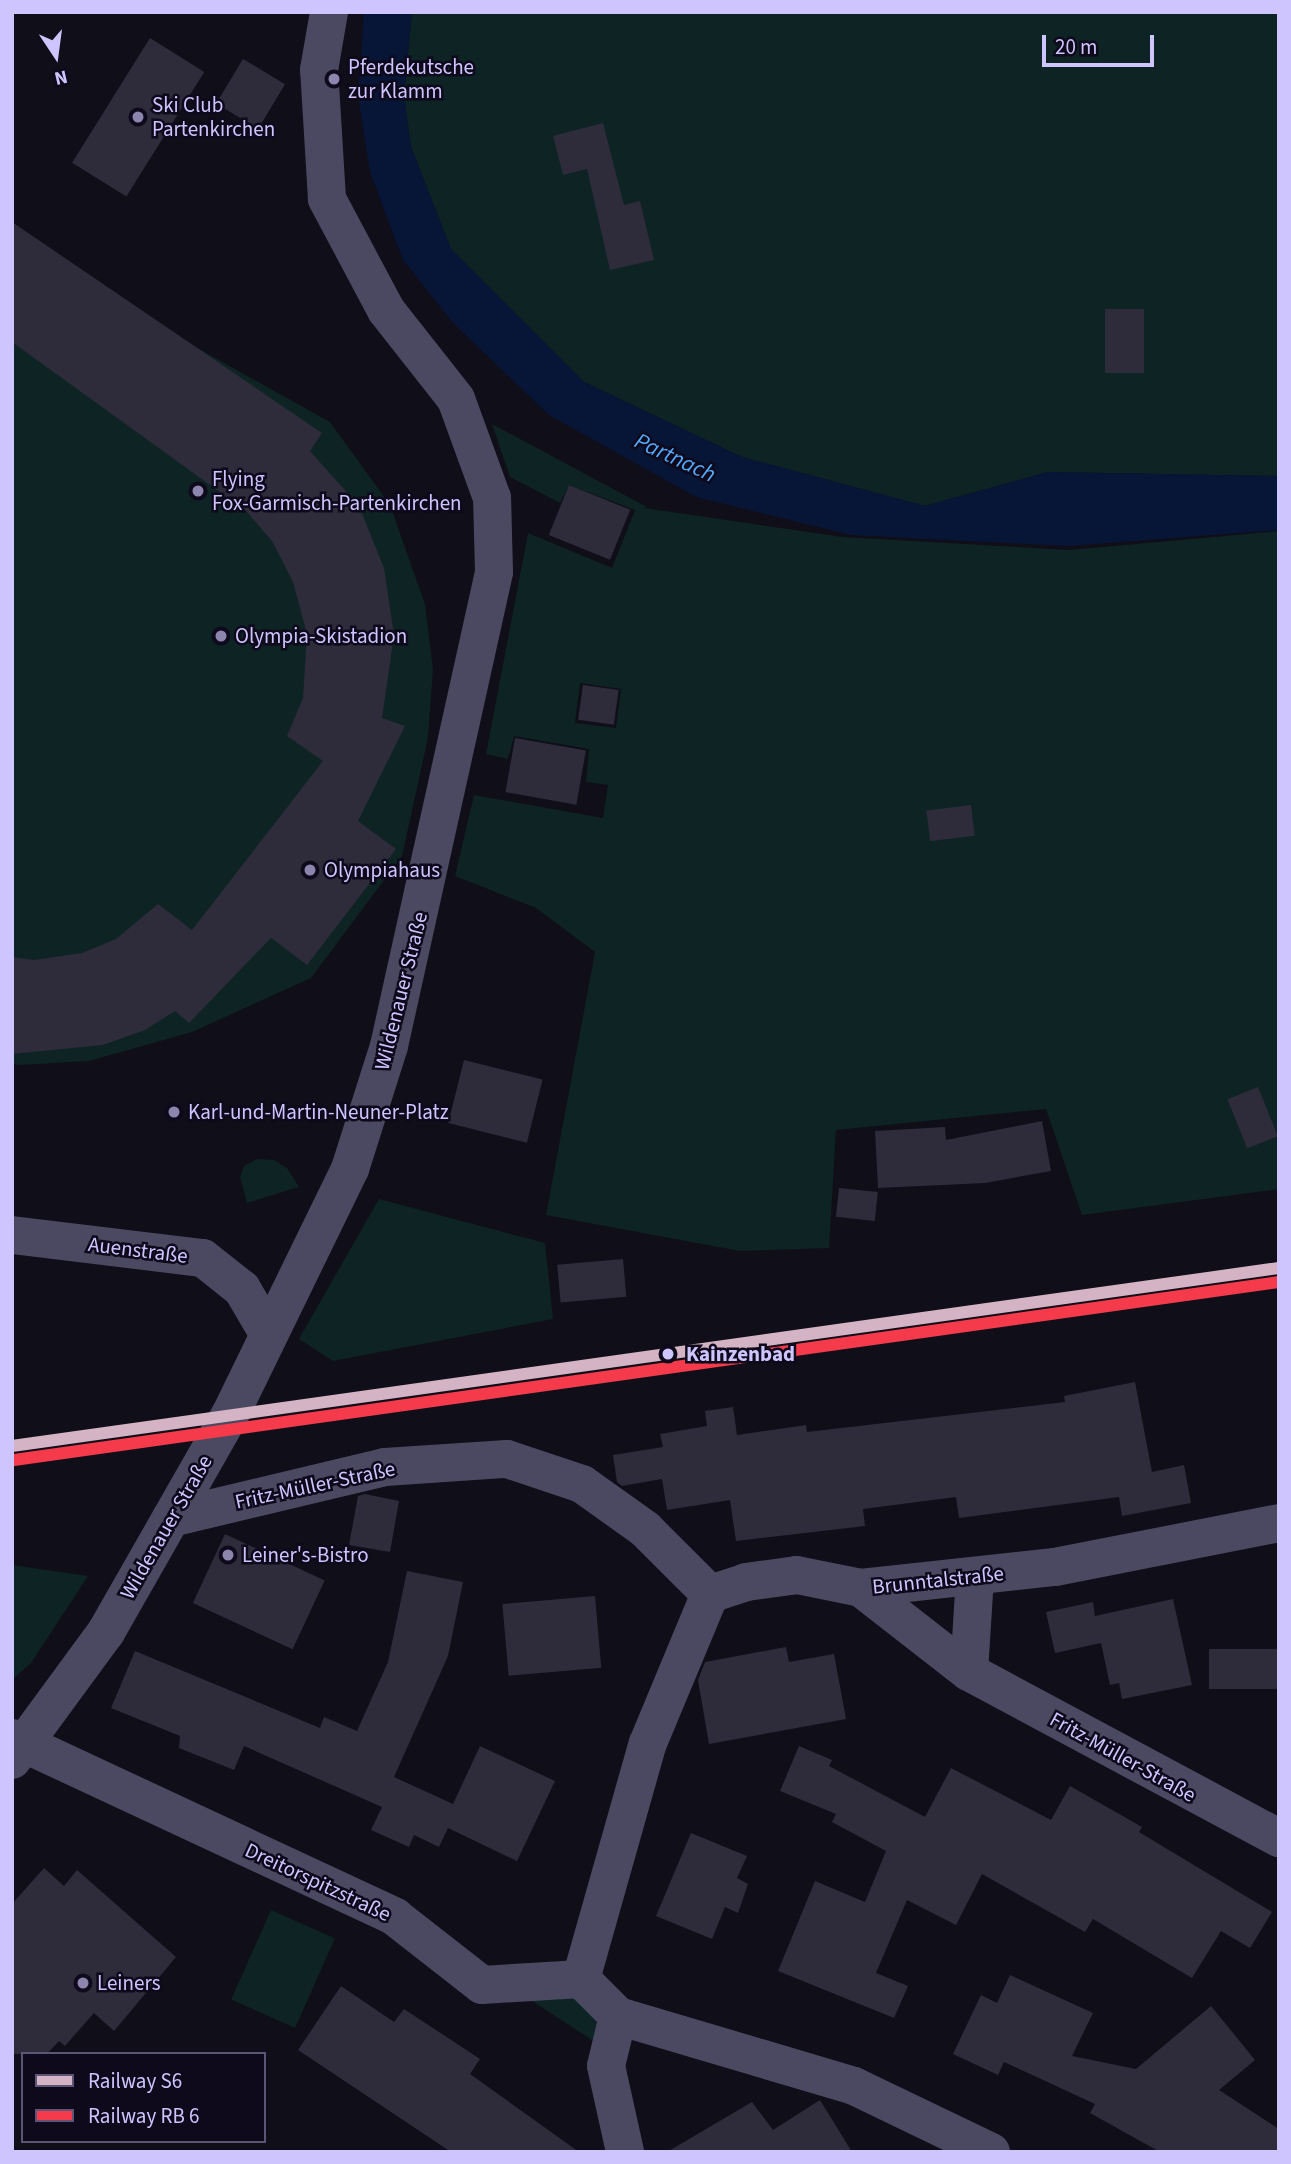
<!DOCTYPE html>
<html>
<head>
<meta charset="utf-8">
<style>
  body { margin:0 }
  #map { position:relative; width:1291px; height:2164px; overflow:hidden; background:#100e18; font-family:"Source Sans 3",sans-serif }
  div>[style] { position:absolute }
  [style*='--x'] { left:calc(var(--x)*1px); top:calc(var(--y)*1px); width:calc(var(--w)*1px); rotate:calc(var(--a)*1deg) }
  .green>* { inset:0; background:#0d2324; transform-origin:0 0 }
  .water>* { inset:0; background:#071636 }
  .building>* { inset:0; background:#2e2b3b; transform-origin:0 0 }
  .street>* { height:38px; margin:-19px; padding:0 19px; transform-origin:19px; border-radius:19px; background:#4b4961 }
  .rail-1>* { height:12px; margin:-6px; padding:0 6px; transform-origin:6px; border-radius:6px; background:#d4b4c4 }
  .rail-2>* { height:12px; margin:-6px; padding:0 6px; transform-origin:6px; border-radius:6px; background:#f53a4b }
  .dots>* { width:19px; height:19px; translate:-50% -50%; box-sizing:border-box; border:4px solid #0e0a1c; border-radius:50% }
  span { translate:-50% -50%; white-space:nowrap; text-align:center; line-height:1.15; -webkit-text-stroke:5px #0e0a1c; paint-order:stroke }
  .poi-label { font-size:21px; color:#cec5ff }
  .left { translate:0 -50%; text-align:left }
  .street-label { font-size:21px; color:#cec5ff }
  .stop-label { font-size:21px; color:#cec5ff; font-weight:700 }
  .water-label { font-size:23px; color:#53a9ff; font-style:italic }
  .frame { position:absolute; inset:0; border:14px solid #cec5ff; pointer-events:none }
  .legend { position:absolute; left:21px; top:2052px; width:245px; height:91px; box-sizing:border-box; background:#0e0a1c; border:2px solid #5b5577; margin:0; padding:9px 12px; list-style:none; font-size:21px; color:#cec5ff }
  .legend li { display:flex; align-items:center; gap:14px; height:35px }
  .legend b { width:35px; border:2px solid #5b5577 }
  .north { position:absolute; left:21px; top:21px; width:70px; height:70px; -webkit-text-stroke:5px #0e0a1c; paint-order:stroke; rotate:167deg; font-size:19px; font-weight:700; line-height:28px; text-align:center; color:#cec5ff }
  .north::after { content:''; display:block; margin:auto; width:24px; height:32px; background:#cec5ff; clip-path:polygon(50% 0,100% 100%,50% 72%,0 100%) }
  .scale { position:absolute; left:1042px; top:35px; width:112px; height:32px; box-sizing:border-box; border:4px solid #cec5ff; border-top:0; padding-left:9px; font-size:21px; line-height:24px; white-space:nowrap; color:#cec5ff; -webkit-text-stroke:5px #0e0a1c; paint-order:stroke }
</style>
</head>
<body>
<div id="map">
  <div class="green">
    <div style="clip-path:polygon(412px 12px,1279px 12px,1279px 476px,1048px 472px,925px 506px,742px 457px,584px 382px,451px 249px,411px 147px,404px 96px)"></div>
    <div style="clip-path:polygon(12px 222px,176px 336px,330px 422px,390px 505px,425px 604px,433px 669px,428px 738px,402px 856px,311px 978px,192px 1032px,89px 1061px,21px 1065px,12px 1064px)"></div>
    <div style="clip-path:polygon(evenodd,492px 424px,647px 507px,644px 508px,842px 537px,1069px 550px,1279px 531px,1279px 1189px,1082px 1215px,1046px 1109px,836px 1130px,829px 1248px,740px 1251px,546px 1215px,595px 952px,536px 908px,455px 876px,474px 795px,603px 818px,608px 785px,586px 782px,589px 749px,514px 736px,508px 759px,486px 754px,528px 533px,612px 568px,635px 510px,569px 485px,560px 503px,510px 477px,492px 424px,580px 683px,621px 689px,616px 728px,575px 723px,580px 683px)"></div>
    <div style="clip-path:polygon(257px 1159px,274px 1160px,287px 1168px,299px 1187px,247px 1203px,240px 1177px,244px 1166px)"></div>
    <div style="clip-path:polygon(379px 1199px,545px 1243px,553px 1319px,333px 1361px,299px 1339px)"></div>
    <div style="clip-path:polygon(12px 1565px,88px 1576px,31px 1663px,12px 1680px)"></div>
    <div style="left:271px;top:1910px;width:70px;height:98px;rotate:24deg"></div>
    <div style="clip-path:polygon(578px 1996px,600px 2018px,595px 2042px,526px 1997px)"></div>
  </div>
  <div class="water">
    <div style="clip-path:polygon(364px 12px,412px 12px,404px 96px,411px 147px,451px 249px,584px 382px,742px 457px,925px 506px,1048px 472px,1279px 476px,1279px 530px,1068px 546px,851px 535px,696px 497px,549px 415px,453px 323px,403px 260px,370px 172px,358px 96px)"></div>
  </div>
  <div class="building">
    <div style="left:150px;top:38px;width:64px;height:147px;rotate:32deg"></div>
    <div style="left:243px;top:59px;width:49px;height:52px;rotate:31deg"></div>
    <div style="clip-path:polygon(603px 123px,624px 205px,640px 201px,654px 260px,610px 270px,587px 169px,563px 175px,553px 136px)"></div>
    <div style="clip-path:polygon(12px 222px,322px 433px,310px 451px,359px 506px,384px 568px,394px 635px,382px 718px,405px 726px,358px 821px,396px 849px,307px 965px,271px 938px,189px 1023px,175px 1011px,145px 1030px,103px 1045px,12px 1054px,12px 957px,34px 960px,82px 953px,116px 939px,158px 904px,192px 930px,323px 761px,287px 736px,303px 698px,307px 634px,293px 582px,272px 541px,246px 511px,12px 342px)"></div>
    <div style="left:1105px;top:309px;width:39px;height:64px"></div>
    <div style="left:569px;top:485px;width:66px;height:54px;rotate:22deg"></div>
    <div style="left:583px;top:685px;width:36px;height:35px;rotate:8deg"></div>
    <div style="left:515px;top:738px;width:72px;height:55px;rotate:10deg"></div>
    <div style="left:971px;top:805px;width:31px;height:45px;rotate:83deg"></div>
    <div style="left:464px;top:1060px;width:81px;height:65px;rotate:14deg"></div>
    <div style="left:1258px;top:1087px;width:53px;height:33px;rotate:68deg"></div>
    <div style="clip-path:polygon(1042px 1121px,1051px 1171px,985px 1183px,878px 1188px,875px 1131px,945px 1127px,946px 1140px)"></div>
    <div style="left:839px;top:1188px;width:39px;height:29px;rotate:6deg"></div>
    <div style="left:623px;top:1259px;width:38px;height:66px;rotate:85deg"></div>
    <div style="clip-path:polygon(1135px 1382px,1152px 1472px,1184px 1465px,1191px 1503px,1122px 1516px,1119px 1497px,959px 1518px,956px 1497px,863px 1509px,865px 1526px,736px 1541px,730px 1500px,667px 1510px,662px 1479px,622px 1486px,617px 1482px,613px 1455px,663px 1447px,660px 1434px,707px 1426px,705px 1411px,733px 1407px,737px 1435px,806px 1425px,807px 1432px,1065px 1402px,1064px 1396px)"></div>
    <div style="clip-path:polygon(365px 1494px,399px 1501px,390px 1552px,349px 1545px,358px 1496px)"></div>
    <div style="left:225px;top:1534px;width:110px;height:76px;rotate:25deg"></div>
    <div style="clip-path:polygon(407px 1571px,463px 1582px,448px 1656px,394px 1777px,453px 1804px,480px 1746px,555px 1781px,517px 1861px,448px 1828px,439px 1847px,414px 1835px,409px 1847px,371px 1830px,382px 1807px,244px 1746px,234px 1770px,179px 1748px,180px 1736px,111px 1708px,135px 1651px,320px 1728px,324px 1717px,357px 1731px,388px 1662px)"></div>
    <div style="left:595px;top:1596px;width:72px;height:93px;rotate:85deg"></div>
    <div style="clip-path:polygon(1173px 1599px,1192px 1685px,1122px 1699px,1119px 1683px,1110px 1685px,1101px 1643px,1055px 1653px,1046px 1612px,1093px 1602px,1095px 1616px)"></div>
    <div style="clip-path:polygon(786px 1647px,789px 1662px,834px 1654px,846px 1719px,709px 1744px,698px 1680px,705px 1662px)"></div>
    <div style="left:1279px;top:1649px;width:40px;height:70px;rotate:90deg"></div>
    <div style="clip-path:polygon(799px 1746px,832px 1760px,829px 1766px,925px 1817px,951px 1768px,1051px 1820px,1070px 1786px,1142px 1827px,1139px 1832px,1272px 1912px,1250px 1948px,1221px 1931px,1192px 1978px,1093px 1919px,1085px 1932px,982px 1874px,956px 1925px,907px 1900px,876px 1973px,908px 1986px,894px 2018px,778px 1971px,815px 1881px,865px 1902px,886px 1851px,832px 1822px,836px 1814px,780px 1791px)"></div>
    <div style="clip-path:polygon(691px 1833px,747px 1856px,737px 1878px,748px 1884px,738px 1913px,725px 1907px,712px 1939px,656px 1916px)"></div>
    <div style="clip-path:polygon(44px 1868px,64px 1886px,77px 1870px,176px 1957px,114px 2031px,94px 2013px,65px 2046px,59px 2041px,47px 2054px,12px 2054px,12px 1904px)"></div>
    <div style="clip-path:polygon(1010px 1975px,1093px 2013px,1072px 2056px,1136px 2069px,1211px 2006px,1255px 2060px,1219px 2090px,1279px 2129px,1279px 2152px,1160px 2152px,1090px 2113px,1095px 2104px,1004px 2062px,998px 2075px,953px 2054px,981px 1995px,997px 2003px)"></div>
    <div style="clip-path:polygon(341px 1986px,394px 2022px,404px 2009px,480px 2059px,470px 2074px,579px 2152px,451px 2152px,298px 2050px)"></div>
    <div style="clip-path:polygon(820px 2100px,852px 2152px,667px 2152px,752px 2102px,773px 2130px)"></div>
  </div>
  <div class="street">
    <div style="--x:12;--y:1235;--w:192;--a:6.9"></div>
    <div style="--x:203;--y:1258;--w:50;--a:38.5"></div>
    <div style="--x:242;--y:1289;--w:53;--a:59.6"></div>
    <div style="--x:171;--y:1518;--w:220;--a:-13.4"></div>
    <div style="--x:385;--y:1467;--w:122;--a:-3.8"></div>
    <div style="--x:507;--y:1459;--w:79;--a:18.4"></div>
    <div style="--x:582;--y:1484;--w:77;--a:35.5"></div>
    <div style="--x:645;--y:1529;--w:92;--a:45"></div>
    <div style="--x:861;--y:1588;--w:137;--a:37.9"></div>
    <div style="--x:969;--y:1672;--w:352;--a:28.2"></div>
    <div style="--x:969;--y:1672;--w:95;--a:-86.4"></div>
    <div style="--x:12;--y:1738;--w:423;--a:25"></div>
    <div style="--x:395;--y:1917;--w:110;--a:38"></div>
    <div style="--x:482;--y:1985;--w:99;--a:-3.5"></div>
    <div style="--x:581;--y:1979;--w:52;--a:45"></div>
    <div style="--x:618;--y:2016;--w:246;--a:16.5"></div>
    <div style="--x:854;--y:2086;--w:152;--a:25.7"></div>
    <div style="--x:12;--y:1760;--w:159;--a:-53.7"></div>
    <div style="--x:106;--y:1632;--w:250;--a:-60.3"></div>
    <div style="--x:230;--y:1415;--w:274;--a:-64"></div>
    <div style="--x:350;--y:1169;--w:129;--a:-72.4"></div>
    <div style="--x:389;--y:1046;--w:485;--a:-77.5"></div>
    <div style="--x:494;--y:572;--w:74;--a:-91.5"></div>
    <div style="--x:492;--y:498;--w:105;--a:-110"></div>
    <div style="--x:456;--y:399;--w:113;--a:-128.2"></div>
    <div style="--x:386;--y:310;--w:126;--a:-118"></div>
    <div style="--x:327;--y:199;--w:129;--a:-93.5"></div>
    <div style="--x:319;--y:70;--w:59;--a:-80.2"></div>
    <div style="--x:581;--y:1979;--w:245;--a:-74.2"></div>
    <div style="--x:648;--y:1743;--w:161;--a:-67.4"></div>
    <div style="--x:710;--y:1594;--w:38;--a:-18"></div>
    <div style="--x:746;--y:1582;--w:51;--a:-7.8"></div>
    <div style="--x:797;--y:1575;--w:65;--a:11.5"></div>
    <div style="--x:861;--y:1588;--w:195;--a:-6.2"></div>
    <div style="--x:1055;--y:1567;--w:228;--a:-11.1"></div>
    <div style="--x:618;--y:2016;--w:51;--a:103.5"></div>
    <div style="--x:606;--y:2066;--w:88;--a:77.5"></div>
  </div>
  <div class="rail-1">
    <div style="--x:12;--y:1446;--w:1279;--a:-8"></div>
  </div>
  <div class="rail-2">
    <div style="--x:14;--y:1460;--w:1277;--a:-8.01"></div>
  </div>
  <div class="dots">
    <div style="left:334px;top:79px;background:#8c85ae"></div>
    <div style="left:138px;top:117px;background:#8c85ae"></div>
    <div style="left:198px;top:491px;background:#8c85ae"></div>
    <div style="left:221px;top:636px;background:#8c85ae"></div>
    <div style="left:310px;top:870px;background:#8c85ae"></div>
    <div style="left:174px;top:1112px;background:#8c85ae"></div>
    <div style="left:668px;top:1354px;background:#cec5ff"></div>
    <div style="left:228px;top:1555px;background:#8c85ae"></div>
    <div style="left:83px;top:1983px;background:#8c85ae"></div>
  </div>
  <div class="poi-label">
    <span class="left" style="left:348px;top:79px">Pferdekutsche<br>zur Klamm</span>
    <span class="left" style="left:152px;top:117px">Ski Club<br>Partenkirchen</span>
    <span class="left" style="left:212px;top:491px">Flying<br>Fox-Garmisch-Partenkirchen</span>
    <span class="left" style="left:235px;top:636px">Olympia-Skistadion</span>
    <span class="left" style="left:324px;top:870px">Olympiahaus</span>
    <span class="left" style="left:188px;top:1112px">Karl-und-Martin-Neuner-Platz</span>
    <span class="left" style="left:242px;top:1555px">Leiner's-Bistro</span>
    <span class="left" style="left:97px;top:1983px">Leiners</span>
  </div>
  <div class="street-label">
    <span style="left:401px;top:991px;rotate:-76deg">Wildenauer Straße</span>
    <span style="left:138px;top:1250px;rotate:7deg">Auenstraße</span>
    <span style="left:315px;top:1485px;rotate:-12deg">Fritz-Müller-Straße</span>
    <span style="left:166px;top:1527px;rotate:-60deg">Wildenauer Straße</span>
    <span style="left:938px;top:1580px;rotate:-6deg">Brunntalstraße</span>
    <span style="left:1123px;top:1757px;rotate:29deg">Fritz-Müller-Straße</span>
    <span style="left:318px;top:1882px;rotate:25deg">Dreitorspitzstraße</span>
  </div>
  <div class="stop-label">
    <span class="left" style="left:686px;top:1354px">Kainzenbad</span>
  </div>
  <div class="water-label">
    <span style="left:675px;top:458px;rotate:25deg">Partnach</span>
  </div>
  <div class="frame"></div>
  <ul class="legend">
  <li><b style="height:9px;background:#d4b4c4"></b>Railway S6</li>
  <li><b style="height:9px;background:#f53a4b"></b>Railway RB 6</li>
  </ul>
  <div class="north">N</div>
  <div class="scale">20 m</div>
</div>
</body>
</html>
